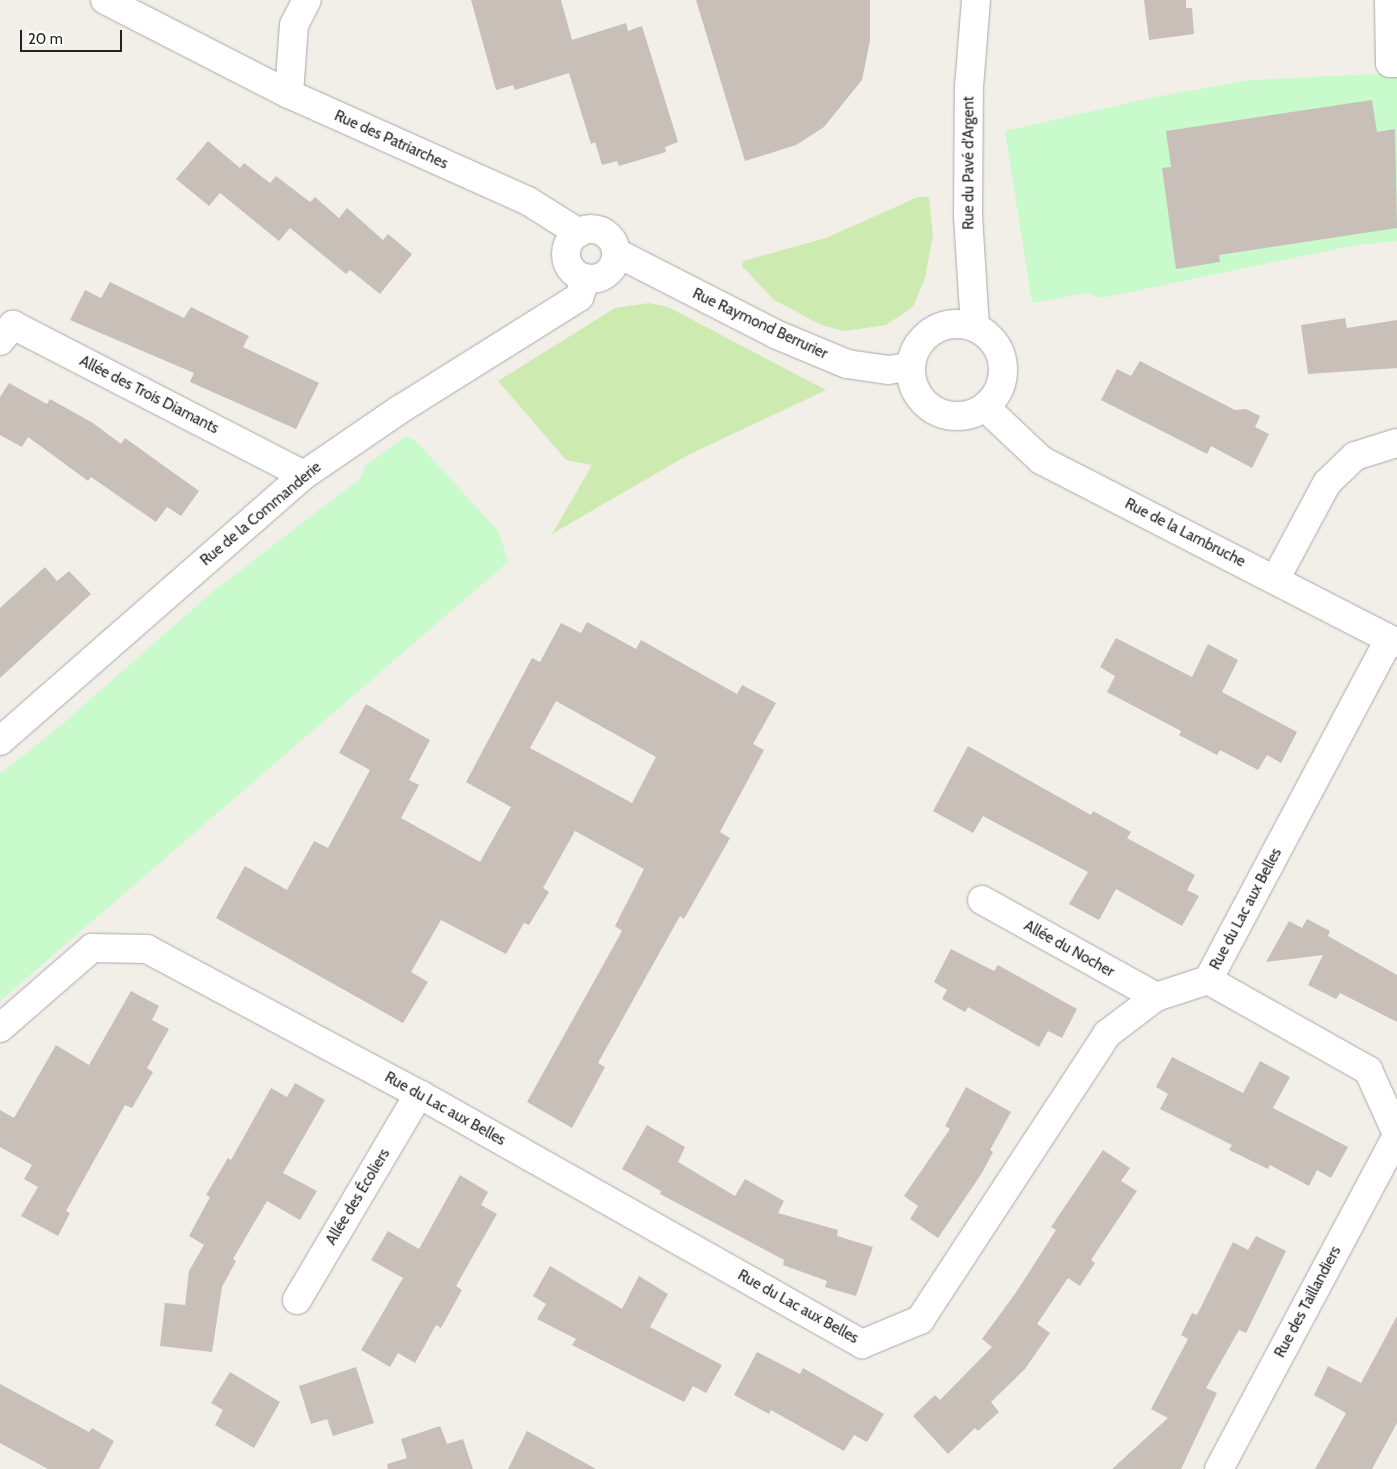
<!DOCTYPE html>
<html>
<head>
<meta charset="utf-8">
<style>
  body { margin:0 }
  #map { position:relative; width:1397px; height:1469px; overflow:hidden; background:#f2efe9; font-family:Cabin,sans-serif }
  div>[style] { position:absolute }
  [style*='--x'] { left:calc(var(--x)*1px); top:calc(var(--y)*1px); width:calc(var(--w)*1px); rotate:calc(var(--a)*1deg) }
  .grass>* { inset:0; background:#cdebb0 }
  .park>* { inset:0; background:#c8facc }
  .building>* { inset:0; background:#c7bfb8 }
  .roads { filter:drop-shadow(0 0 1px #a9a9a9) drop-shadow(0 0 1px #a9a9a9) }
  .minor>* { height:28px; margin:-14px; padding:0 14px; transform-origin:14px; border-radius:14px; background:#fff }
  .minor>.ring { margin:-14px; padding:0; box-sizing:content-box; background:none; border:28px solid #fff; border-radius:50% }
  .tertiary>* { height:28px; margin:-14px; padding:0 14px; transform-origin:14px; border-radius:14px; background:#fff }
  .tertiary>.ring { margin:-14px; padding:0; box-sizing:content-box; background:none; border:28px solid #fff; border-radius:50% }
  span { translate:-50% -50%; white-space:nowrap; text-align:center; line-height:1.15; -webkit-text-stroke:4.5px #fff; paint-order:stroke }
  .street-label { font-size:15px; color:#222 }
  .scale { position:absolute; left:20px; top:30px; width:102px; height:22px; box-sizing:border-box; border:2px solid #222; border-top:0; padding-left:6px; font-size:15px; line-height:18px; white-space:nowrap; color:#222; -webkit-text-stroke:4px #fff; paint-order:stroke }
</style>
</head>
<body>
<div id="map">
  <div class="grass">
    <div style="clip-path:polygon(918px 197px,929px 197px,933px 235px,925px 278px,913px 307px,886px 325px,844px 331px,821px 325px,774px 300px,742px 266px,743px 261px,826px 238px)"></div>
    <div style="clip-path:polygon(649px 303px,668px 307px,826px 390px,688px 455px,552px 534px,592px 465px,566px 460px,498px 381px,615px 308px)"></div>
  </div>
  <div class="park">
    <div style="clip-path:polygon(1397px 73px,1397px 241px,1356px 245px,1101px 298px,1088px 293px,1032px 303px,1005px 131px,1155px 97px,1251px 80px)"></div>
    <div style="clip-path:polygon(406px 436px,417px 442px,499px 532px,508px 562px,0 1001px,0 774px,60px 726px,211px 593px,361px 478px,365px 466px)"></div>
  </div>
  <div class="building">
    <div style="clip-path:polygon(471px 0,561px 0,572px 40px,626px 23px,628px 31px,642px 26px,678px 142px,665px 147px,666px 152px,619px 166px,617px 161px,602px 165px,595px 142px,591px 144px,569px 73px,515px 90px,513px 85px,496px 90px)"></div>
    <div style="clip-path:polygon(696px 0,870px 0,870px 40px,862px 80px,824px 127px,796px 145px,745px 161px)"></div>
    <div style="clip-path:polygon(1144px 0,1186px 0,1186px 8px,1192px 8px,1194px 34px,1149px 40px)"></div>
    <div style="clip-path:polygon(1372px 100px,1377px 132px,1395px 129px,1397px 228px,1219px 255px,1220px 262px,1176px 269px,1162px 168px,1171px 167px,1166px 131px)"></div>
    <div style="clip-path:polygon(208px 141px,240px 168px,244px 163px,270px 183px,276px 176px,310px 202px,315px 197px,339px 218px,347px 208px,383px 240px,388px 234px,412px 254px,380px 294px,350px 270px,346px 274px,290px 228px,279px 241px,220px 193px,209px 206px,176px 179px)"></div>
    <div style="clip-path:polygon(110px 282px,184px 318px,191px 307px,249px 336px,243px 347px,319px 383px,296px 429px,190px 382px,194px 373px,70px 320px,85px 290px,101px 298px)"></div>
    <div style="clip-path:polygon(1345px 318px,1347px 328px,1397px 320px,1397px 368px,1308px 374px,1301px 325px)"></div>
    <div style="clip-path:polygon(1140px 361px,1235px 410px,1246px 409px,1260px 416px,1255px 427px,1269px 434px,1252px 468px,1211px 446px,1207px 454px,1101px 400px,1117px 369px,1131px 376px)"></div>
    <div style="clip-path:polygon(9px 383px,47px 404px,50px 399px,93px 423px,121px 444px,125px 438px,199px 491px,181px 516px,167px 507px,156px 522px,91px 477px,88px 481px,28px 437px,22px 447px,0 435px,0 397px)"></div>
    <div style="clip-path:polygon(45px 567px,57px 581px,69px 571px,91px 594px,0 678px,0 608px)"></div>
    <div style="clip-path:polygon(evenodd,587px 622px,636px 649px,641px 640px,737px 694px,742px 685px,776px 703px,753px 744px,764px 750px,720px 832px,730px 838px,684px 919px,680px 916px,598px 1063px,605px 1067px,572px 1128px,527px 1102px,622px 931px,615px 926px,644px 869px,575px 831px,543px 888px,549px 892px,529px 925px,524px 923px,506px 954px,441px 920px,411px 972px,428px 982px,403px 1023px,216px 918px,245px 866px,287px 890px,314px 841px,328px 848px,370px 770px,339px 753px,366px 704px,430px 740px,409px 780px,419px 785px,401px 818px,480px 862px,511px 807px,466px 782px,532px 658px,540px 662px,561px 623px,581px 633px,587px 622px,556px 701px,656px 757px,632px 803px,530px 748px,556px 701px)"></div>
    <div style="clip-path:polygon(1116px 638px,1192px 677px,1208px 644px,1238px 660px,1222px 692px,1297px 732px,1281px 763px,1267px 755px,1258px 770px,1220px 750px,1217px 755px,1179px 735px,1181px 731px,1107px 692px,1115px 676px,1100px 667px)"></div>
    <div style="clip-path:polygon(968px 746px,1091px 815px,1093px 811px,1131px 832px,1127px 838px,1195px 875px,1187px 890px,1199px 896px,1182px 926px,1116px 889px,1099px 920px,1069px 904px,1088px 872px,983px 816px,973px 833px,933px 811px)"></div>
    <div style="clip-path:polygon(1307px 919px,1330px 931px,1328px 936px,1397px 975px,1397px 1022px,1340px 993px,1336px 999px,1308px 985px,1323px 955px,1266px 962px,1289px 921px,1302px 928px)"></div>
    <div style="clip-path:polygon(951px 949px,994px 971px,998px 965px,1077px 1009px,1062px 1038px,1048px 1031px,1039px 1047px,968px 1007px,965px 1012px,942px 999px,947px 990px,934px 982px)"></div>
    <div style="clip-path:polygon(131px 991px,159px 1006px,152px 1020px,169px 1029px,147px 1068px,153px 1072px,132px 1108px,125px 1105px,66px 1211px,70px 1213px,58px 1236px,21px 1216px,38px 1187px,24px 1179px,32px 1165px,0 1147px,0 1110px,14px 1118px,56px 1045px,89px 1065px)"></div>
    <div style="clip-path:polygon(1172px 1057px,1243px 1093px,1260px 1061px,1290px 1077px,1273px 1108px,1348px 1147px,1331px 1178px,1317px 1170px,1309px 1186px,1270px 1165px,1268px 1169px,1229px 1150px,1232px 1145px,1160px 1109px,1168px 1094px,1156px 1087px)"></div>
    <div style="clip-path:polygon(295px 1083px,325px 1100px,283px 1173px,317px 1191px,300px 1220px,267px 1201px,233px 1259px,236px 1261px,222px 1287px,212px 1352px,160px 1346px,165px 1303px,185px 1305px,189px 1271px,204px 1245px,189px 1236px,210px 1197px,206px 1195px,228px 1158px,231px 1160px,271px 1088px,287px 1097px)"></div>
    <div style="clip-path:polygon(966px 1087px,1011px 1112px,990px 1150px,993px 1152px,982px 1173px,938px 1238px,910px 1219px,918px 1206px,904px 1196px,950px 1129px,945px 1126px)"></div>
    <div style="clip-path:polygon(647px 1125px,685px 1147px,678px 1162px,735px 1196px,745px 1179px,784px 1201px,778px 1213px,838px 1230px,837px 1236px,873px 1247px,856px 1296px,825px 1287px,827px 1281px,783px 1265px,784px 1260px,660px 1194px,661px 1191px,622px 1169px)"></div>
    <div style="clip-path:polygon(1103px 1150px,1130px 1168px,1121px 1181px,1137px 1191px,1091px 1260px,1095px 1263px,1080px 1286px,1068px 1278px,1037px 1324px,1050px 1333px,1025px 1369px,991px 1402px,999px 1412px,978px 1431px,975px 1428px,948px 1454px,913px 1416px,935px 1395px,940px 1400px,992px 1347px,982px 1339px,1017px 1291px,1056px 1230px,1051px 1227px)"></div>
    <div style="clip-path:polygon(460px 1175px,488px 1192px,481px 1205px,497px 1214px,456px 1286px,462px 1290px,441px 1328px,436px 1325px,415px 1363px,398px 1353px,390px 1367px,361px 1350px,403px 1278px,371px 1260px,388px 1231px,419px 1249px)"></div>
    <div style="clip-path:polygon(1256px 1236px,1286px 1251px,1246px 1333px,1239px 1330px,1206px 1388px,1217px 1393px,1181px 1469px,1112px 1469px,1168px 1418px,1151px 1409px,1188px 1339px,1181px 1335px,1192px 1313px,1197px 1315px,1233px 1242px,1248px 1250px)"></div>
    <div style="clip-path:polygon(550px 1266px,622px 1309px,639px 1276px,668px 1294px,650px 1327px,722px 1365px,706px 1393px,693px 1386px,684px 1402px,572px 1345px,576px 1339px,537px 1319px,546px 1304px,533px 1296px)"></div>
    <div style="clip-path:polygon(1397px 1316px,1397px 1423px,1372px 1469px,1315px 1469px,1346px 1413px,1314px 1395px,1328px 1366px,1361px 1383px)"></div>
    <div style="clip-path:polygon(757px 1352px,800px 1374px,803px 1368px,884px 1414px,867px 1442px,854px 1435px,844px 1451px,771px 1410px,769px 1414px,734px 1395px)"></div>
    <div style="clip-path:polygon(356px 1367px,374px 1423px,333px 1436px,327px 1419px,311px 1424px,299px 1386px)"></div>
    <div style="clip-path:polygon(230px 1372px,280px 1402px,254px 1448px,215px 1425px,223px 1410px,211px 1403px)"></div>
    <div style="clip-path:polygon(0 1384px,89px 1432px,92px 1428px,114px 1441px,99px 1469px,48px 1469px,0 1443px)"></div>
    <div style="clip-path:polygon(440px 1426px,447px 1444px,463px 1439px,473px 1469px,388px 1469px,387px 1464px,407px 1458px,401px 1439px)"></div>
    <div style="clip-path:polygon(527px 1431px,596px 1469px,508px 1469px)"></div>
  </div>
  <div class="roads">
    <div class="minor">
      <div style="--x:105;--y:0;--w:207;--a:27.1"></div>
      <div style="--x:289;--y:94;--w:262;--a:24.1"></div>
      <div style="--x:528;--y:201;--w:60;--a:32.1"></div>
      <div style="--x:1389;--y:0;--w:63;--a:89.1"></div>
      <div style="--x:1390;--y:63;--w:7;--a:0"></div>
      <div style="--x:289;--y:94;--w:69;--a:-85.9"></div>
      <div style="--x:294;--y:25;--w:28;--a:-63"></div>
      <div class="ring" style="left:566px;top:229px;width:22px;height:22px"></div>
      <div style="--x:617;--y:253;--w:178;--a:27.1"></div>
      <div style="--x:775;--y:334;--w:78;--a:22.6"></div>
      <div style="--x:847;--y:364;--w:41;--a:8.3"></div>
      <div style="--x:888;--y:370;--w:22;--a:-8"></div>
      <div style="--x:0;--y:341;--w:21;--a:-51"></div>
      <div style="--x:13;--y:325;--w:327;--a:27.3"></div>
      <div style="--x:1276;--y:578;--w:108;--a:-61.8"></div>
      <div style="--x:1327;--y:483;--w:39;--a:-44"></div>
      <div style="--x:1355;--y:456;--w:44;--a:-17.2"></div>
      <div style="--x:0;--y:741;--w:404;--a:-41.2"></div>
      <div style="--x:304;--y:475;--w:115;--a:-34.4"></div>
      <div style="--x:399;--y:410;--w:213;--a:-32.1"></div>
      <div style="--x:579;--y:297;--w:20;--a:-70"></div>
      <div style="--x:982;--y:900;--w:199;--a:29.1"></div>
      <div style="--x:1208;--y:980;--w:184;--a:29.4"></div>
      <div style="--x:1368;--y:1070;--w:70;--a:65.6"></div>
      <div style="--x:0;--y:1028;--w:122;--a:-41"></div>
      <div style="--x:92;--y:948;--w:55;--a:1"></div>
      <div style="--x:147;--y:949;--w:308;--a:28.1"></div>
      <div style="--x:419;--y:1094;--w:509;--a:29.44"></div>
      <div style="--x:862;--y:1344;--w:63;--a:-22.5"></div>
      <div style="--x:920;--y:1320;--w:342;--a:-56.8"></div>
      <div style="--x:1107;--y:1034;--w:61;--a:-37.1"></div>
      <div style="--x:1156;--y:997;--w:55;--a:-18.1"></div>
      <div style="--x:1208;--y:980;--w:386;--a:-62"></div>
      <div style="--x:297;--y:1300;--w:239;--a:-59.4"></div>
      <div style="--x:1219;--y:1469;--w:378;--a:-61.9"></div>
    </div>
    <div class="tertiary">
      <div class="ring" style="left:911px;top:324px;width:64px;height:64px"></div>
      <div style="--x:975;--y:327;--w:110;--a:-93.6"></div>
      <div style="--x:968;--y:217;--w:130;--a:-89.6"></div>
      <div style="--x:969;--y:87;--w:87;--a:-85.4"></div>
      <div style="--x:985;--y:407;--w:77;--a:43.4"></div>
      <div style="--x:1041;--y:460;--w:400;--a:27.2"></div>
    </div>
  </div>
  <div class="street-label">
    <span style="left:391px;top:140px;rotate:24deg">Rue des Patriarches</span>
    <span style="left:969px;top:163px;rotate:-90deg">Rue du Pavé d'Argent</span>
    <span style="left:760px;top:324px;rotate:25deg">Rue Raymond Berrurier</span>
    <span style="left:149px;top:395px;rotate:27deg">Allée des Trois Diamants</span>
    <span style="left:261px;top:514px;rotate:-40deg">Rue de la Commanderie</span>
    <span style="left:1185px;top:533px;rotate:27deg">Rue de la Lambruche</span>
    <span style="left:1246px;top:909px;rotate:-62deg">Rue du Lac aux Belles</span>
    <span style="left:1069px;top:949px;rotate:29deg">Allée du Nocher</span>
    <span style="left:445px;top:1109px;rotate:29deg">Rue du Lac aux Belles</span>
    <span style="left:358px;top:1197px;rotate:-59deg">Allée des Écoliers</span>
    <span style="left:1308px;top:1302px;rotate:-62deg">Rue des Taillandiers</span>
    <span style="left:798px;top:1307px;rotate:29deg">Rue du Lac aux Belles</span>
  </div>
  <div class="scale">20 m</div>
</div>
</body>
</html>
